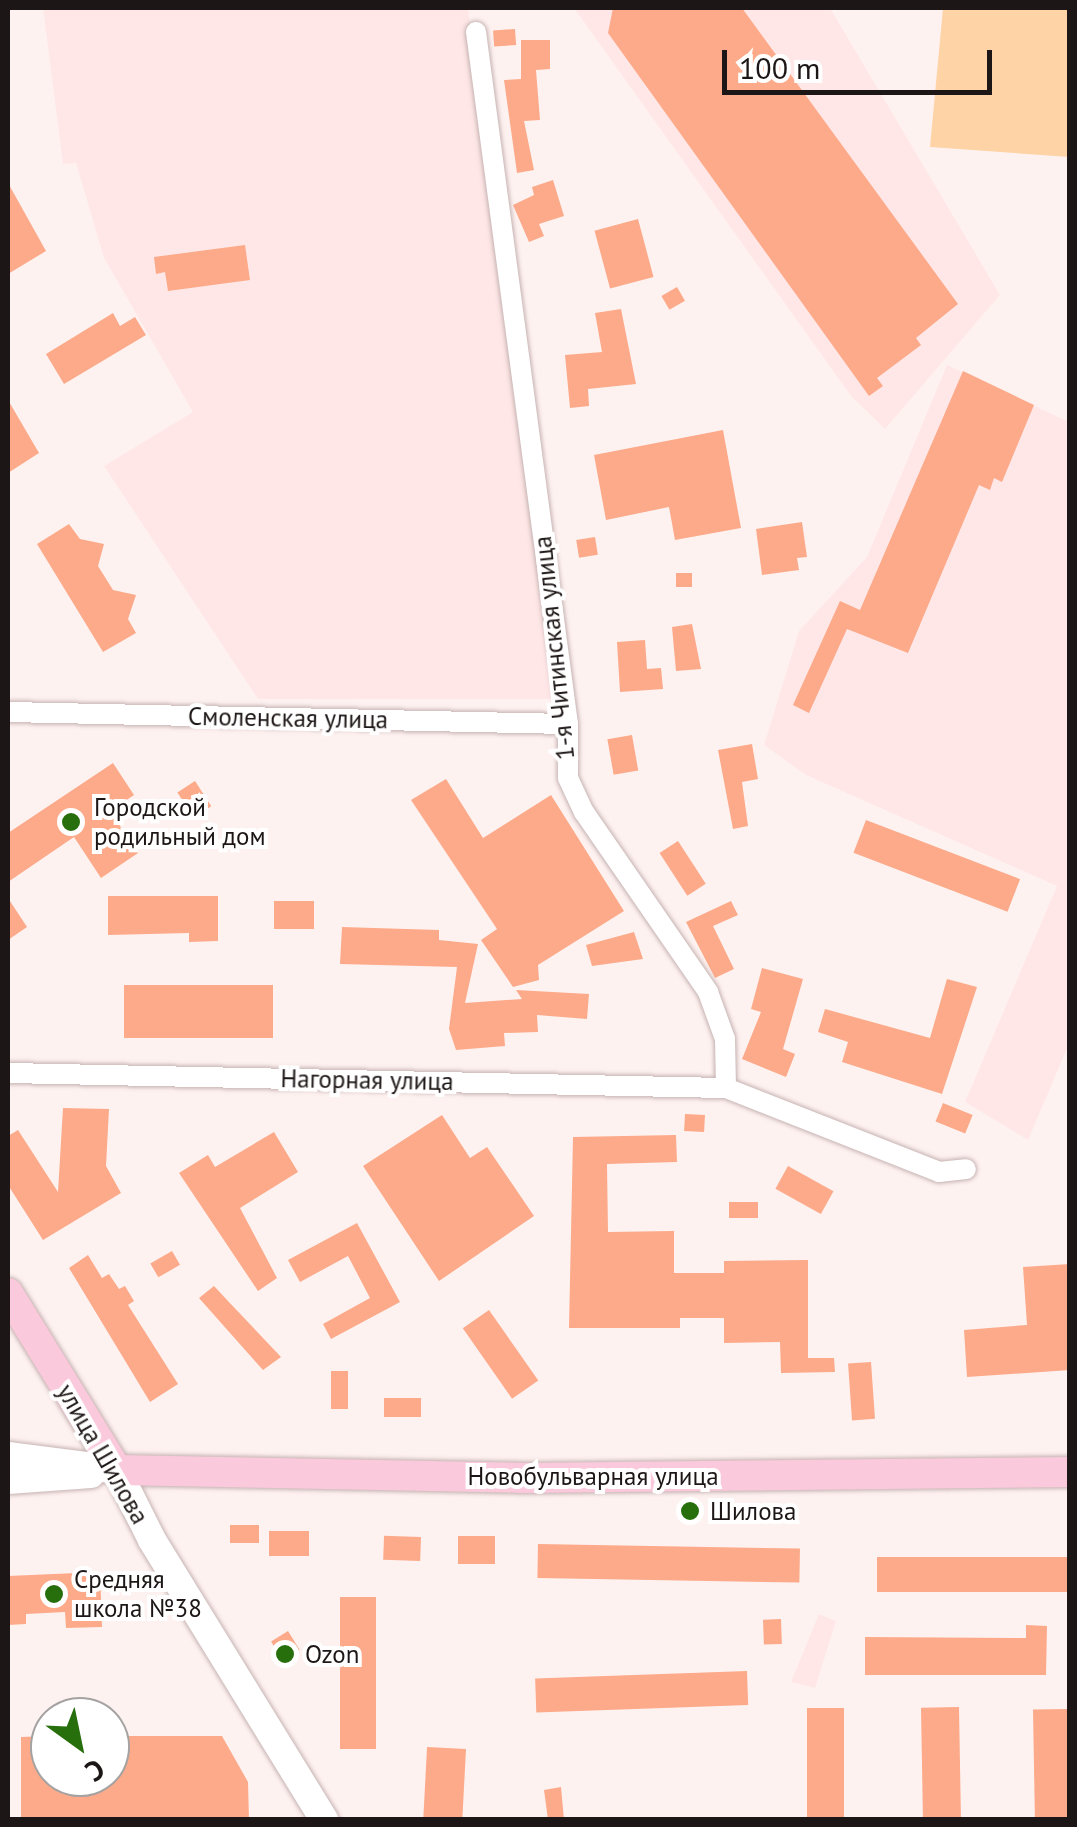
<!DOCTYPE html>
<html>
<head>
<meta charset="utf-8">
<style>
  body { margin:0 }
  #map { position:relative; width:1077px; height:1827px; overflow:hidden; background:#fef2f1; font-family:"PT Sans",sans-serif }
  div>[style] { position:absolute }
  [style*='--x'] { left:calc(var(--x)*1px); top:calc(var(--y)*1px); width:calc(var(--w)*1px); rotate:calc(var(--a)*1deg) }
  .built>* { inset:0; background:#ffe7e7 }
  .green>* { inset:0; background:#fed3a6 }
  .building>* { inset:0; background:#fcaa89; transform-origin:0 0 }
  .roads { filter:drop-shadow(0 0 2px #c6b3b2) drop-shadow(0 0 2px #c6b3b2) }
  .minor>* { height:20px; margin:-10px; padding:0 10px; transform-origin:10px; border-radius:10px; background:#fff }
  .secondary>* { height:28px; margin:-14px; padding:0 14px; transform-origin:14px; border-radius:14px; background:#fff }
  .primary>* { height:30px; margin:-15px; padding:0 15px; transform-origin:15px; border-radius:15px; background:#fbc9dc }
  .dots>* { width:28px; height:28px; translate:-50% -50%; box-sizing:border-box; border:5px solid #fff; border-radius:50% }
  span { translate:-50% -50%; white-space:nowrap; text-align:center; line-height:1.15; -webkit-text-stroke:8px #fff; paint-order:stroke }
  .street-label { font-size:25px; color:#1d1616 }
  .poi-label { font-size:25px; color:#1d1616 }
  .left { translate:0 -50%; text-align:left }
  .frame { position:absolute; inset:0; border:10px solid #1d1616; pointer-events:none }
  .north { position:absolute; left:30px; top:1697px; width:100px; height:100px; box-sizing:border-box; background:#fff; border:2px solid #a5a2a2; border-radius:50%; rotate:147deg; font-size:28px; font-weight:700; line-height:40px; text-align:center; color:#1d1616 }
  .north::after { content:''; display:block; margin:auto; width:35px; height:45px; background:#276e0c; clip-path:polygon(50% 0,100% 100%,50% 72%,0 100%) }
  .scale { position:absolute; left:722px; top:50px; width:270px; height:45px; box-sizing:border-box; border:5px solid #1d1616; border-top:0; padding-left:12px; font-size:30px; line-height:35px; white-space:nowrap; color:#1d1616; -webkit-text-stroke:8px #fff; paint-order:stroke }
</style>
</head>
<body>
<div id="map">
  <div class="built">
    <div style="clip-path:polygon(43px 8px,468px 8px,555px 699px,258px 699px,104px 466px,193px 412px,104px 258px,76px 163px,63px 164px)"></div>
    <div style="clip-path:polygon(574px 8px,830px 8px,1000px 295px,885px 429px,851px 396px)"></div>
    <div style="clip-path:polygon(947px 365px,1069px 422px,1069px 1044px,1028px 1140px,965px 1102px,1057px 886px,806px 775px,764px 745px,799px 631px,867px 557px)"></div>
    <div style="clip-path:polygon(819px 1614px,836px 1621px,815px 1688px,791px 1682px)"></div>
  </div>
  <div class="green">
    <div style="clip-path:polygon(943px 8px,1069px 8px,1069px 157px,930px 147px)"></div>
  </div>
  <div class="building">
    <div style="clip-path:polygon(613px 8px,742px 8px,958px 304px,916px 338px,921px 345px,877px 378px,883px 386px,869px 396px,608px 33px)"></div>
    <div style="left:515px;top:29px;width:16px;height:22px;rotate:86deg"></div>
    <div style="clip-path:polygon(521px 40px,550px 40px,550px 69px,536px 70px,540px 120px,524px 121px,534px 170px,517px 173px,504px 80px,521px 79px)"></div>
    <div style="clip-path:polygon(553px 180px,564px 216px,539px 224px,544px 236px,529px 242px,513px 205px,534px 195px,532px 187px)"></div>
    <div style="clip-path:polygon(8px 183px,46px 251px,8px 274px)"></div>
    <div style="left:638px;top:219px;width:60px;height:45px;rotate:75deg"></div>
    <div style="clip-path:polygon(245px 245px,250px 280px,168px 291px,165px 272px,156px 274px,154px 257px)"></div>
    <div style="left:677px;top:287px;width:16px;height:18px;rotate:60deg"></div>
    <div style="clip-path:polygon(621px 309px,636px 384px,588px 389px,589px 406px,570px 408px,565px 355px,602px 352px,595px 313px)"></div>
    <div style="clip-path:polygon(113px 313px,120px 326px,135px 317px,146px 335px,64px 384px,46px 354px)"></div>
    <div style="clip-path:polygon(963px 371px,1034px 405px,1002px 482px,994px 478px,990px 490px,979px 485px,908px 653px,847px 629px,809px 713px,793px 705px,840px 601px,860px 610px)"></div>
    <div style="clip-path:polygon(8px 400px,39px 453px,8px 473px)"></div>
    <div style="clip-path:polygon(723px 430px,741px 528px,675px 540px,669px 507px,606px 520px,594px 455px)"></div>
    <div style="clip-path:polygon(802px 522px,807px 557px,797px 558px,799px 570px,762px 575px,756px 529px)"></div>
    <div style="clip-path:polygon(69px 524px,80px 539px,104px 544px,98px 566px,113px 590px,136px 595px,128px 619px,136px 633px,103px 652px,37px 544px)"></div>
    <div style="left:595px;top:537px;width:18px;height:19px;rotate:81deg"></div>
    <div style="left:676px;top:573px;width:16px;height:14px"></div>
    <div style="clip-path:polygon(692px 624px,701px 669px,676px 671px,672px 627px)"></div>
    <div style="clip-path:polygon(645px 640px,647px 669px,661px 668px,663px 689px,620px 692px,617px 642px)"></div>
    <div style="left:632px;top:735px;width:36px;height:25px;rotate:80deg"></div>
    <div style="clip-path:polygon(752px 744px,758px 779px,742px 782px,748px 826px,733px 829px,718px 750px)"></div>
    <div style="clip-path:polygon(113px 763px,134px 795px,110px 811px,138px 853px,101px 878px,74px 837px,8px 882px,8px 833px)"></div>
    <div style="clip-path:polygon(446px 779px,483px 838px,551px 795px,624px 911px,538px 965px,539px 980px,513px 987px,481px 940px,497px 929px,411px 800px)"></div>
    <div style="left:195px;top:781px;width:30px;height:21px;rotate:57deg"></div>
    <div style="left:866px;top:820px;width:165px;height:35px;rotate:21deg"></div>
    <div style="left:678px;top:841px;width:51px;height:22px;rotate:57deg"></div>
    <div style="clip-path:polygon(108px 896px,218px 896px,218px 941px,189px 942px,189px 933px,108px 935px)"></div>
    <div style="clip-path:polygon(8px 898px,27px 927px,8px 940px)"></div>
    <div style="left:274px;top:901px;width:40px;height:28px"></div>
    <div style="clip-path:polygon(731px 901px,738px 915px,713px 926px,734px 969px,715px 978px,686px 922px)"></div>
    <div style="clip-path:polygon(342px 927px,439px 930px,439px 940px,478px 944px,465px 1003px,522px 999px,516px 990px,589px 994px,587px 1019px,537px 1015px,538px 1032px,504px 1033px,505px 1046px,456px 1050px,449px 1029px,457px 967px,340px 964px)"></div>
    <div style="clip-path:polygon(634px 932px,643px 959px,592px 966px,586px 945px)"></div>
    <div style="clip-path:polygon(762px 968px,803px 979px,783px 1049px,795px 1054px,786px 1077px,742px 1059px,761px 1012px,751px 1009px)"></div>
    <div style="clip-path:polygon(947px 979px,977px 987px,942px 1094px,842px 1062px,848px 1042px,818px 1032px,825px 1009px,930px 1038px)"></div>
    <div style="left:124px;top:985px;width:149px;height:53px"></div>
    <div style="left:943px;top:1103px;width:32px;height:20px;rotate:22deg"></div>
    <div style="clip-path:polygon(63px 1108px,109px 1109px,106px 1166px,121px 1193px,43px 1240px,8px 1185px,8px 1136px,18px 1130px,58px 1192px)"></div>
    <div style="left:685px;top:1114px;width:20px;height:17px;rotate:3deg"></div>
    <div style="clip-path:polygon(442px 1115px,470px 1158px,487px 1147px,534px 1216px,439px 1281px,363px 1166px)"></div>
    <div style="clip-path:polygon(274px 1132px,298px 1172px,240px 1208px,277px 1278px,258px 1291px,179px 1173px,208px 1155px,215px 1167px)"></div>
    <div style="clip-path:polygon(676px 1135px,677px 1162px,607px 1164px,608px 1232px,674px 1231px,674px 1273px,724px 1273px,724px 1261px,808px 1260px,808px 1358px,834px 1358px,835px 1372px,781px 1373px,780px 1342px,724px 1343px,724px 1318px,680px 1318px,680px 1328px,569px 1328px,573px 1137px)"></div>
    <div style="left:788px;top:1166px;width:52px;height:26px;rotate:29deg"></div>
    <div style="left:758px;top:1202px;width:16px;height:29px;rotate:90deg"></div>
    <div style="clip-path:polygon(357px 1223px,400px 1302px,331px 1339px,323px 1324px,370px 1298px,348px 1256px,300px 1282px,288px 1260px)"></div>
    <div style="left:172px;top:1251px;width:16px;height:25px;rotate:60deg"></div>
    <div style="clip-path:polygon(88px 1255px,102px 1278px,109px 1274px,119px 1289px,125px 1286px,134px 1301px,128px 1305px,178px 1384px,150px 1402px,69px 1268px)"></div>
    <div style="clip-path:polygon(1070px 1264px,1070px 1370px,967px 1377px,964px 1330px,1027px 1325px,1023px 1267px)"></div>
    <div style="clip-path:polygon(214px 1286px,228px 1301px,281px 1357px,263px 1370px,199px 1298px)"></div>
    <div style="left:489px;top:1310px;width:86px;height:32px;rotate:55deg"></div>
    <div style="left:871px;top:1362px;width:57px;height:23px;rotate:86deg"></div>
    <div style="left:331px;top:1371px;width:17px;height:38px"></div>
    <div style="left:421px;top:1398px;width:19px;height:37px;rotate:90deg"></div>
    <div style="left:230px;top:1525px;width:29px;height:18px"></div>
    <div style="left:309px;top:1531px;width:25px;height:40px;rotate:90deg"></div>
    <div style="left:495px;top:1536px;width:28px;height:37px;rotate:90deg"></div>
    <div style="left:421px;top:1537px;width:24px;height:37px;rotate:92deg"></div>
    <div style="left:538px;top:1544px;width:262px;height:34px;rotate:1deg"></div>
    <div style="left:1070px;top:1557px;width:35px;height:193px;rotate:90deg"></div>
    <div style="clip-path:polygon(100px 1572px,102px 1627px,66px 1628px,65px 1612px,26px 1614px,26px 1624px,8px 1625px,8px 1576px)"></div>
    <div style="left:376px;top:1597px;width:152px;height:36px;rotate:90deg"></div>
    <div style="left:781px;top:1619px;width:25px;height:18px;rotate:88deg"></div>
    <div style="clip-path:polygon(1026px 1625px,1047px 1626px,1046px 1675px,865px 1675px,865px 1637px,1026px 1638px)"></div>
    <div style="left:288px;top:1631px;width:22px;height:20px;rotate:58deg"></div>
    <div style="left:747px;top:1671px;width:34px;height:212px;rotate:88deg"></div>
    <div style="left:959px;top:1707px;width:113px;height:38px;rotate:89deg"></div>
    <div style="left:807px;top:1708px;width:37px;height:112px"></div>
    <div style="left:1068px;top:1709px;width:111px;height:35px;rotate:89deg"></div>
    <div style="clip-path:polygon(50px 1736px,50px 1777px,110px 1777px,110px 1736px,222px 1736px,248px 1782px,249px 1820px,21px 1820px,21px 1737px)"></div>
    <div style="left:466px;top:1749px;width:71px;height:39px;rotate:93deg"></div>
    <div style="clip-path:polygon(561px 1787px,564px 1820px,548px 1820px,544px 1790px)"></div>
  </div>
  <div class="roads">
    <div class="minor">
      <div style="--x:476;--y:32;--w:698;--a:82.43"></div>
      <div style="--x:568;--y:724;--w:54;--a:90"></div>
      <div style="--x:568;--y:778;--w:38;--a:65"></div>
      <div style="--x:584;--y:812;--w:219;--a:55.4"></div>
      <div style="--x:708;--y:992;--w:50;--a:70.1"></div>
      <div style="--x:725;--y:1039;--w:49;--a:88.8"></div>
      <div style="--x:726;--y:1088;--w:229;--a:21.5"></div>
      <div style="--x:939;--y:1172;--w:27;--a:-6"></div>
      <div style="--x:8;--y:712;--w:560;--a:1.23"></div>
      <div style="--x:8;--y:1073;--w:718;--a:1.2"></div>
    </div>
    <div class="secondary">
      <div style="--x:8;--y:1456;--w:110;--a:7.3"></div>
      <div style="--x:117;--y:1470;--w:78;--a:63.4"></div>
      <div style="--x:152;--y:1540;--w:329;--a:58.4"></div>
      <div style="--x:8;--y:1480;--w:83;--a:-4.1"></div>
    </div>
    <div class="primary">
      <div style="--x:8;--y:1293;--w:208;--a:58.4"></div>
      <div style="--x:117;--y:1470;--w:404;--a:1.1"></div>
      <div style="--x:521;--y:1478;--w:549;--a:-0.63"></div>
    </div>
  </div>
  <div class="dots">
    <div style="left:71px;top:822px;background:#276e0c"></div>
    <div style="left:690px;top:1511px;background:#276e0c"></div>
    <div style="left:54px;top:1594px;background:#276e0c"></div>
    <div style="left:285px;top:1654px;background:#276e0c"></div>
  </div>
  <div class="street-label">
    <span style="left:554px;top:648px;rotate:-96deg">1-я Читинская улица</span>
    <span style="left:288px;top:718px;rotate:1deg">Смоленская улица</span>
    <span style="left:367px;top:1080px;rotate:1deg">Нагорная улица</span>
    <span style="left:103px;top:1454px;rotate:60deg">улица Шилова</span>
    <span style="left:593px;top:1476px">Новобульварная улица</span>
  </div>
  <div class="poi-label">
    <span class="left" style="left:94px;top:822px">Городской<br>родильный дом</span>
    <span class="left" style="left:710px;top:1511px">Шилова</span>
    <span class="left" style="left:74px;top:1594px">Средняя<br>школа №38</span>
    <span class="left" style="left:305px;top:1654px">Ozon</span>
  </div>
  <div class="frame"></div>
  <div class="north">С</div>
  <div class="scale">100 m</div>
</div>
</body>
</html>
